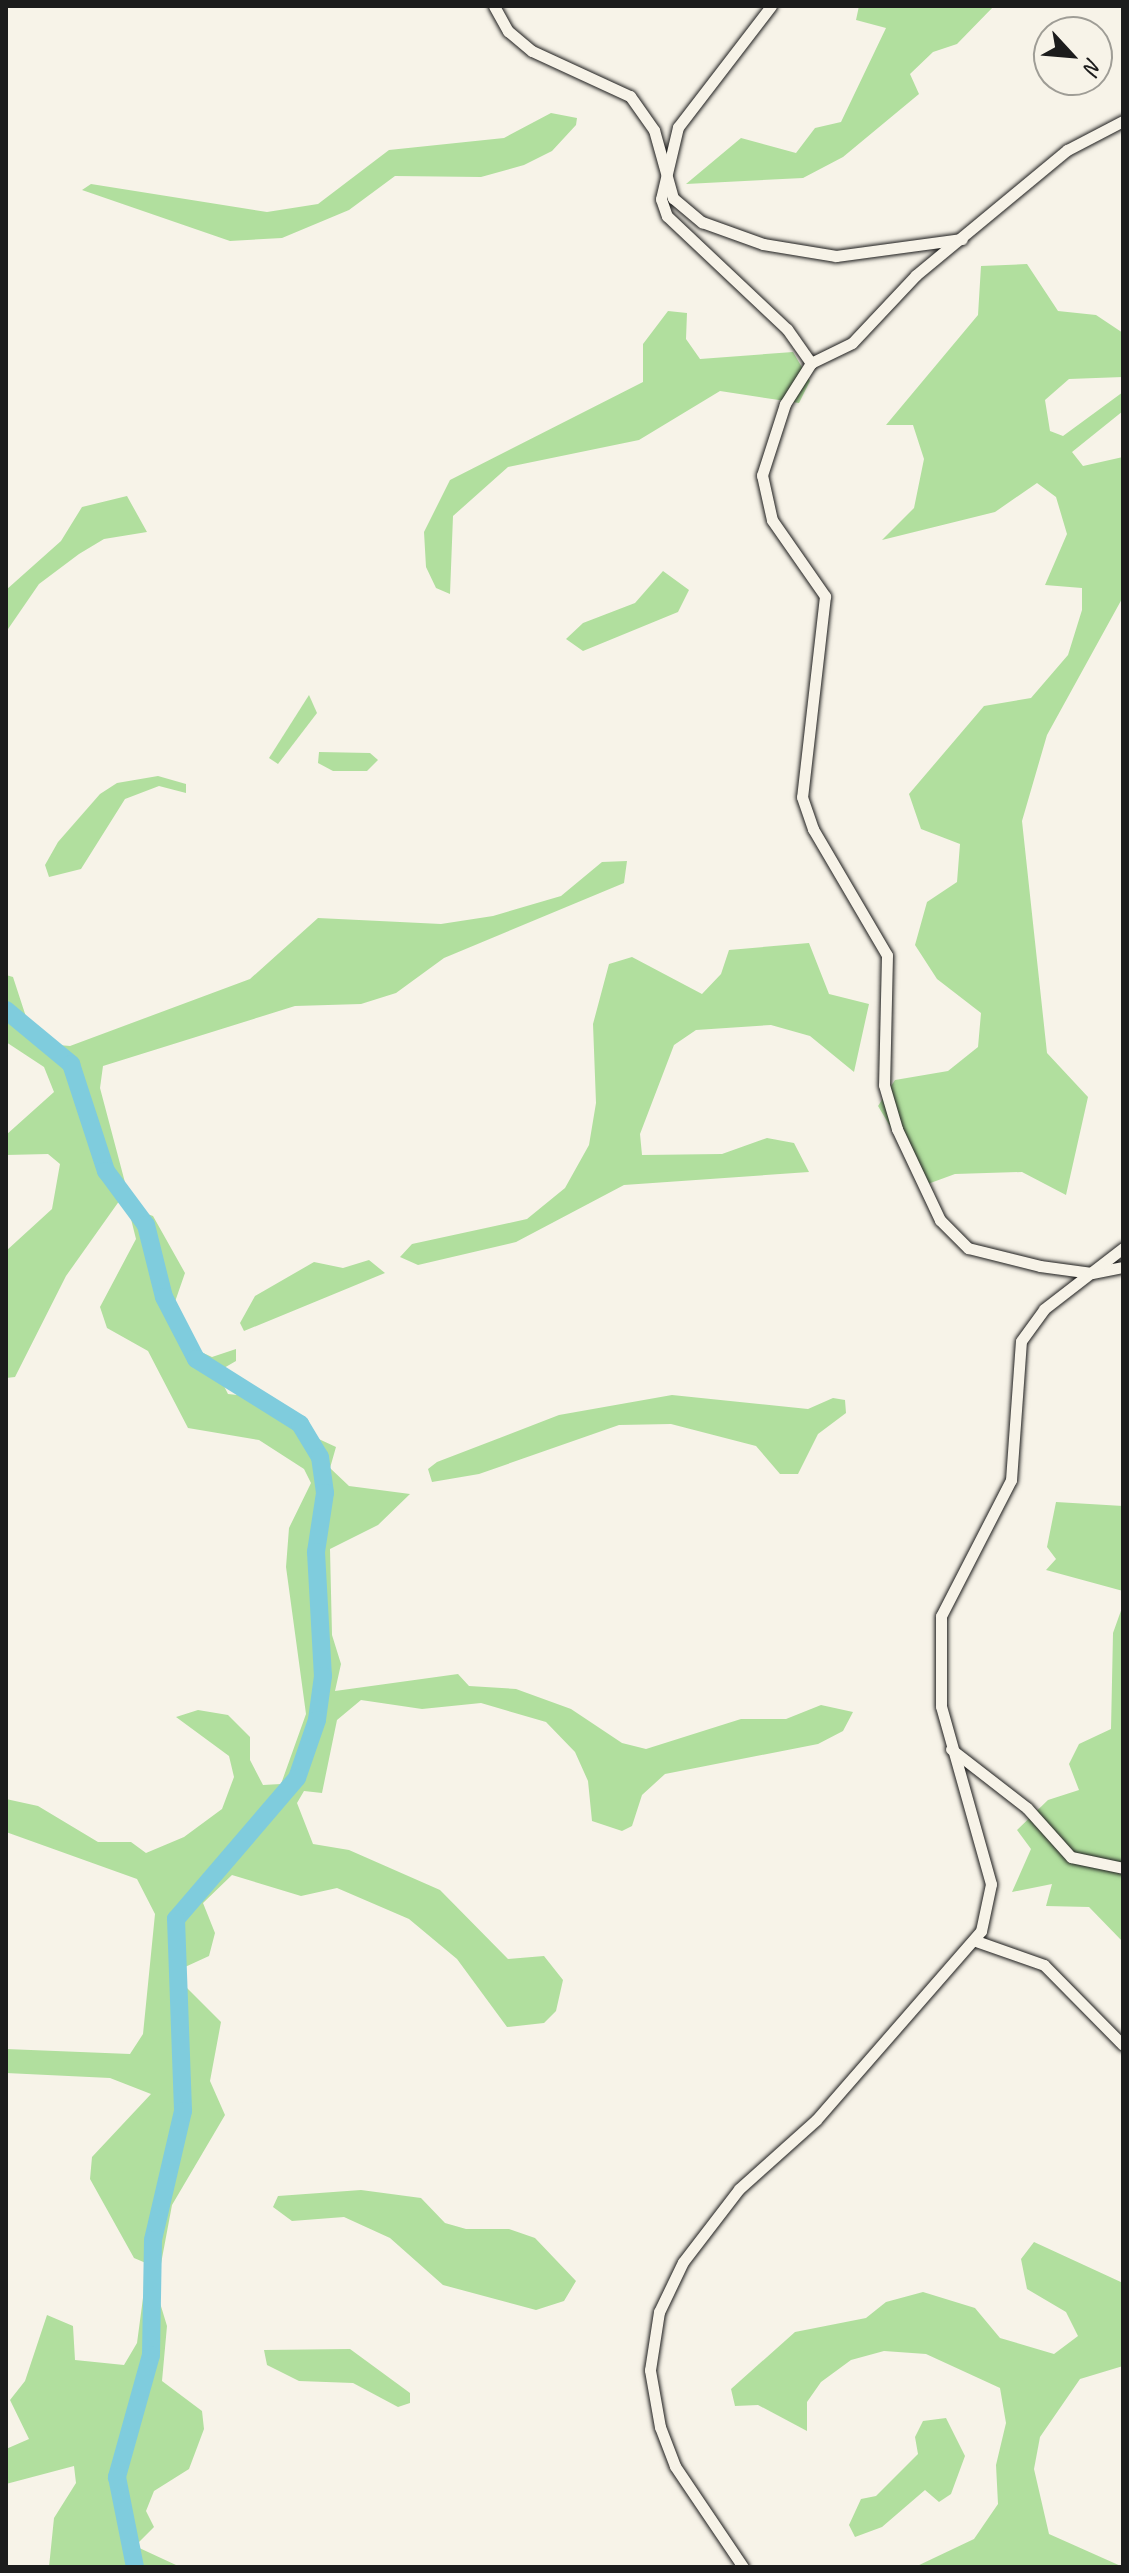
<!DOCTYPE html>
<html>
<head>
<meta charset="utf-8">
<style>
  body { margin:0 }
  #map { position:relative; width:1129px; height:2573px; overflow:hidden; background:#f7f3e8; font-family:Caveat,sans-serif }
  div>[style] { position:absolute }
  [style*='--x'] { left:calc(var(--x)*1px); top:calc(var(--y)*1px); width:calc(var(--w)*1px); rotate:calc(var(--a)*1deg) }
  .green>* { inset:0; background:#b1df9e }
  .river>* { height:18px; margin:-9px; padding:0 9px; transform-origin:9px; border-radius:9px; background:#7fccdd }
  .roads { filter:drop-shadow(0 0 2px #1c1c1c) drop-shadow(0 0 2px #1c1c1c) }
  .minor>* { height:11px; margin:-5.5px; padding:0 5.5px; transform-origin:5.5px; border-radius:5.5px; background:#f7f3e8 }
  span { translate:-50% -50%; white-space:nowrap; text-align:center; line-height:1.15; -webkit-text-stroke:7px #f7f3e8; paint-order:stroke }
  .frame { position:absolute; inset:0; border:8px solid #1c1c1c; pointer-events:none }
  .north { position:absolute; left:1033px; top:16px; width:80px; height:80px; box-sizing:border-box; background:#f7f3e8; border:2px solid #9f9d96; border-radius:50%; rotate:116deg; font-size:22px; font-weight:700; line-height:32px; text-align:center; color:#1c1c1c }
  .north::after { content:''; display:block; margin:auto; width:28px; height:36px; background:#1c1c1c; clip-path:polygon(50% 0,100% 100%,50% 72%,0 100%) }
</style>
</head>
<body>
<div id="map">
  <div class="green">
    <div style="clip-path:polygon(859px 6px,994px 6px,957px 44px,933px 52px,910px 74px,919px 94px,843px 157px,803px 178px,686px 184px,741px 138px,796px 153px,815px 128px,841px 122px,886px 28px,856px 20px)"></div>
    <div style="clip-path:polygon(551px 113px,577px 118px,576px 125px,552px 151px,524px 165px,481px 177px,395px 176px,349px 210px,282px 238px,230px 241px,82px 190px,91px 184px,267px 212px,318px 204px,389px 150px,504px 138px)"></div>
    <div style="clip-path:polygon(1027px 264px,1058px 311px,1096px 315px,1123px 333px,1123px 377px,1069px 379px,1045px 400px,1050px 431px,1063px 436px,1123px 392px,1123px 411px,1072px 452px,1083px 466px,1123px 457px,1123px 597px,1047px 735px,1022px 821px,1047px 1053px,1088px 1097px,1066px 1195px,1022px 1172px,955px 1174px,925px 1185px,878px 1106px,895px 1080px,948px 1071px,978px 1047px,981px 1013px,937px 979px,915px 945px,927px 902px,957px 882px,960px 844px,921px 829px,909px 794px,984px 706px,1031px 698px,1068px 655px,1082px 610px,1082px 588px,1045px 585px,1067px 534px,1056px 497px,1037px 483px,995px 512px,882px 540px,914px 508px,924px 459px,913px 425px,886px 425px,978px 315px,981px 266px)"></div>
    <div style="clip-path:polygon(668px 311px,687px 313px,686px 339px,700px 359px,793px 352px,810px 381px,799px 403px,720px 391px,639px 440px,508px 467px,453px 516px,450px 594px,436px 588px,426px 567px,424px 532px,450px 480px,643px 382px,643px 344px)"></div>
    <div style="clip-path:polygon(127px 496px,147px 532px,104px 539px,79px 554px,39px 584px,6px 632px,6px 590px,61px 541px,82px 507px)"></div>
    <div style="clip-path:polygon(663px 571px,689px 590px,678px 612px,583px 651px,566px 639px,583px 623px,635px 603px)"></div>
    <div style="clip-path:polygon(309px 695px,317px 713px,278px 764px,269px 758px)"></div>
    <div style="clip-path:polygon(319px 752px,370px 753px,378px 760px,367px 771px,333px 771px,318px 763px)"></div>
    <div style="clip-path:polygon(158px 776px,186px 784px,186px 793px,159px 786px,125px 799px,81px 869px,49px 877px,45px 865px,58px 842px,100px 794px,117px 783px)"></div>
    <div style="clip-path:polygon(627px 861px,624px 883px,444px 958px,396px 993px,361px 1004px,295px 1006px,103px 1066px,100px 1088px,127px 1190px,66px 1276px,15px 1377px,6px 1378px,6px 1251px,52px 1209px,60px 1164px,48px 1154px,6px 1155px,6px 1135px,54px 1092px,44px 1067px,6px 1042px,6px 975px,13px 977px,30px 1029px,47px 1044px,70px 1046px,250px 979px,318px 918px,441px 924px,493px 916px,561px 896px,602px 862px)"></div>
    <div style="clip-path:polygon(809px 943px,829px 994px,869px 1004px,854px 1072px,810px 1036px,771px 1025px,696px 1030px,674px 1045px,640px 1134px,642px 1155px,722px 1154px,767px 1138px,794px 1143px,809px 1172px,624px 1185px,516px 1242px,418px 1265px,400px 1257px,412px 1244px,527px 1219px,565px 1188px,589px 1145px,596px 1103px,593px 1024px,609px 964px,632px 957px,702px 994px,721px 974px,729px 950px)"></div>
    <div style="clip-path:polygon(128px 1207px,153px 1216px,185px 1273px,169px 1319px,201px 1352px,212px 1357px,236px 1349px,236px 1361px,217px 1372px,228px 1394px,257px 1397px,280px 1421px,336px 1447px,330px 1468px,349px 1486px,410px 1494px,378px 1525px,330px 1549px,332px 1635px,341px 1664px,335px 1691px,458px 1674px,469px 1686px,516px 1689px,571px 1709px,622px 1743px,646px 1749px,741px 1719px,786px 1719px,821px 1705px,853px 1712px,843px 1731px,818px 1744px,665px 1774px,642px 1795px,632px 1826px,622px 1831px,592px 1821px,588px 1781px,575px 1752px,546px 1722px,481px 1703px,422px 1709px,361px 1700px,337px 1720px,322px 1793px,304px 1791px,297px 1803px,313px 1844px,349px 1850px,440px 1890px,508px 1959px,544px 1956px,563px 1980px,556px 2011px,544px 2023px,507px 2027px,457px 1959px,409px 1919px,337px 1888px,301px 1896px,232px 1875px,203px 1903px,215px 1933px,209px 1956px,185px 1967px,180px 1981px,221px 2022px,210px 2081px,225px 2115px,172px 2205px,160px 2269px,134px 2258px,90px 2179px,92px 2157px,151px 2094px,110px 2078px,6px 2073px,6px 2049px,130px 2054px,143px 2034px,155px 1914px,137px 1879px,6px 1832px,6px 1799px,38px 1806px,98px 1842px,131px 1842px,146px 1853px,184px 1837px,222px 1809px,234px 1777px,229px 1756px,176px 1717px,198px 1710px,228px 1715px,250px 1737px,250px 1760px,263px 1785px,281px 1784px,306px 1714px,286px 1567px,289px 1528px,311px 1483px,304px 1469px,259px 1440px,188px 1428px,148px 1351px,107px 1328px,100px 1307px,136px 1239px)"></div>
    <div style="clip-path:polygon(369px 1260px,385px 1273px,244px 1331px,240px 1323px,255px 1296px,314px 1262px,343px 1268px)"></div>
    <div style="clip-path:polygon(672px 1395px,808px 1409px,833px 1398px,845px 1400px,846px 1413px,818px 1434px,798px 1474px,780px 1474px,756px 1446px,671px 1424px,619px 1425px,479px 1474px,432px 1482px,428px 1469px,437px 1462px,559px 1415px)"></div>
    <div style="clip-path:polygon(1056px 1502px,1123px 1506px,1123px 1591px,1046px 1570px,1056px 1559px,1047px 1547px)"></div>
    <div style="clip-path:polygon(1123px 1605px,1123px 1942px,1089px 1907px,1046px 1906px,1052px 1884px,1012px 1892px,1031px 1849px,1017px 1830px,1048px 1800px,1079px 1790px,1069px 1764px,1079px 1744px,1111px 1729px,1113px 1633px)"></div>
    <div style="clip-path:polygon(361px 2190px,421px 2198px,445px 2223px,466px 2229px,509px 2229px,535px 2238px,576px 2281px,564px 2301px,536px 2310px,443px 2285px,390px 2238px,344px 2217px,292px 2221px,273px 2207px,278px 2196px)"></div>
    <div style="clip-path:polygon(1034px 2242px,1123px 2283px,1123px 2366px,1080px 2379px,1040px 2437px,1034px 2469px,1049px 2534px,1123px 2567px,915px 2567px,974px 2539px,998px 2504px,996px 2465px,1006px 2423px,1000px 2388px,926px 2354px,884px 2351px,851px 2360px,821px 2382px,807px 2402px,807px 2431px,758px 2405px,735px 2406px,731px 2389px,795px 2332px,866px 2318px,886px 2302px,923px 2292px,975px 2308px,1000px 2338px,1054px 2354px,1078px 2336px,1066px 2312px,1027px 2289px,1021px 2259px)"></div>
    <div style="clip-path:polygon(157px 2293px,167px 2326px,162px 2381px,202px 2411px,204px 2429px,189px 2469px,154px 2491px,146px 2511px,154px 2527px,135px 2546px,176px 2565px,49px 2567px,54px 2518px,76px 2483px,74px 2466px,6px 2484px,6px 2449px,29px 2439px,10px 2400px,25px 2381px,47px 2315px,73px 2326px,75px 2360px,124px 2365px,137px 2343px,143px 2298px)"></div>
    <div style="clip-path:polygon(350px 2349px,410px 2393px,410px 2403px,398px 2407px,353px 2383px,299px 2381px,267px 2365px,264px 2350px)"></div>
    <div style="clip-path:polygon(946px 2418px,965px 2456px,951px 2494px,939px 2502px,925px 2490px,882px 2527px,855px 2537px,849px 2525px,861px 2499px,876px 2496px,918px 2454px,915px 2437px,923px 2421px)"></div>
  </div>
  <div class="river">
    <div style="--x:6;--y:1010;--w:85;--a:39.7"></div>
    <div style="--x:71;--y:1064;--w:113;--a:71.9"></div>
    <div style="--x:106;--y:1171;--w:67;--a:53.5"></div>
    <div style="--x:146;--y:1225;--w:74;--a:76"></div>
    <div style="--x:164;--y:1297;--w:70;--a:62.7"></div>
    <div style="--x:196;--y:1359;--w:123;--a:32"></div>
    <div style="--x:300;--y:1424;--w:39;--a:59"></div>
    <div style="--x:320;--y:1457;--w:36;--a:82"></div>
    <div style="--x:325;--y:1493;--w:60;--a:98.7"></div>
    <div style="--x:316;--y:1552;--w:124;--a:86.8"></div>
    <div style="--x:323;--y:1676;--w:44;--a:97.8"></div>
    <div style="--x:317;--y:1720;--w:61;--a:109"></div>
    <div style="--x:297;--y:1778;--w:186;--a:130.6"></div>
    <div style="--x:176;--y:1919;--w:192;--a:87.9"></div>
    <div style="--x:183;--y:2111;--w:132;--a:103.1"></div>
    <div style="--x:153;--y:2240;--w:115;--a:91"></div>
    <div style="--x:151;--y:2355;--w:127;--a:105.6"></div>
    <div style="--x:117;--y:2477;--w:92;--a:78.7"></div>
  </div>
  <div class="roads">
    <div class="minor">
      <div style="--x:494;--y:6;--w:29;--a:61"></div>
      <div style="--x:508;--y:31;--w:31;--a:40"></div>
      <div style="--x:532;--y:51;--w:108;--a:24.7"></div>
      <div style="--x:630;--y:96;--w:42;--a:54.8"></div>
      <div style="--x:654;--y:130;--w:71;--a:74.4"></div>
      <div style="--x:673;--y:198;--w:38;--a:40"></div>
      <div style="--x:702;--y:222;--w:65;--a:19.8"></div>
      <div style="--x:763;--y:244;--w:74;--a:9.3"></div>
      <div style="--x:836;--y:256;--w:127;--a:-7.7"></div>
      <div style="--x:771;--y:6;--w:153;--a:127.5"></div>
      <div style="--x:678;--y:127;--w:74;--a:103.3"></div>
      <div style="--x:661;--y:199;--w:18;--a:71"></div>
      <div style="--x:667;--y:216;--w:165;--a:43.3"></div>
      <div style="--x:787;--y:329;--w:42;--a:54.8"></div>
      <div style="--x:1123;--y:121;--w:63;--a:152.6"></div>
      <div style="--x:1067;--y:150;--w:196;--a:140.4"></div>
      <div style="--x:916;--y:275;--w:93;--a:133.3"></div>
      <div style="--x:852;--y:343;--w:46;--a:154"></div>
      <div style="--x:811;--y:363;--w:49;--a:122.4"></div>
      <div style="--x:785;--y:404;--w:75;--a:107.9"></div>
      <div style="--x:762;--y:475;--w:46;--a:77.5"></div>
      <div style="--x:772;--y:520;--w:93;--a:55.1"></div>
      <div style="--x:825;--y:596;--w:202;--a:96.5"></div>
      <div style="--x:802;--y:797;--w:34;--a:71"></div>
      <div style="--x:813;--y:829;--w:146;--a:59.6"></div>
      <div style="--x:887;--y:955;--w:130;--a:91.3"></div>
      <div style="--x:884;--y:1085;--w:46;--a:73.5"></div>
      <div style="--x:897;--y:1129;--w:101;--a:64.7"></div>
      <div style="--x:940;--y:1220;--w:40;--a:45"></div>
      <div style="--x:968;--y:1248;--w:74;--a:14"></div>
      <div style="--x:1040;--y:1266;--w:52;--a:7.7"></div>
      <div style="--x:1092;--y:1273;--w:32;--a:-11"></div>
      <div style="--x:951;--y:1749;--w:96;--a:37.8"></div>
      <div style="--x:1027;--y:1808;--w:66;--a:48.1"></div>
      <div style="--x:1071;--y:1857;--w:53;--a:11.9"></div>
      <div style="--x:976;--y:1941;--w:72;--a:19.4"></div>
      <div style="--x:1044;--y:1965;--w:112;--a:45.4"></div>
      <div style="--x:743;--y:2567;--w:122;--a:-124"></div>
      <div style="--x:675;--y:2466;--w:42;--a:-111"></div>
      <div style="--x:660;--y:2427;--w:58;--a:-100"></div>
      <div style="--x:650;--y:2370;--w:59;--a:-81.2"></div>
      <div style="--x:659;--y:2312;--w:55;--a:-64.4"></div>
      <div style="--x:683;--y:2262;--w:92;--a:-52.5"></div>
      <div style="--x:739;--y:2189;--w:103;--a:-41.9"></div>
      <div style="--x:816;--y:2120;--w:251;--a:-48.9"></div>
      <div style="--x:981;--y:1931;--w:48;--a:-78"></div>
      <div style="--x:991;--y:1884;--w:185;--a:-105.7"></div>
      <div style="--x:941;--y:1706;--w:90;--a:-90"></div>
      <div style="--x:941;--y:1616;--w:153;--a:-62.8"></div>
      <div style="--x:1011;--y:1480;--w:139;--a:-85.9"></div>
      <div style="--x:1021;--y:1341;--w:39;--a:-54"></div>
      <div style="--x:1044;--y:1309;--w:100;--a:-37.7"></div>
    </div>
  </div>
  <div class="frame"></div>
  <div class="north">N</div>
</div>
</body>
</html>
